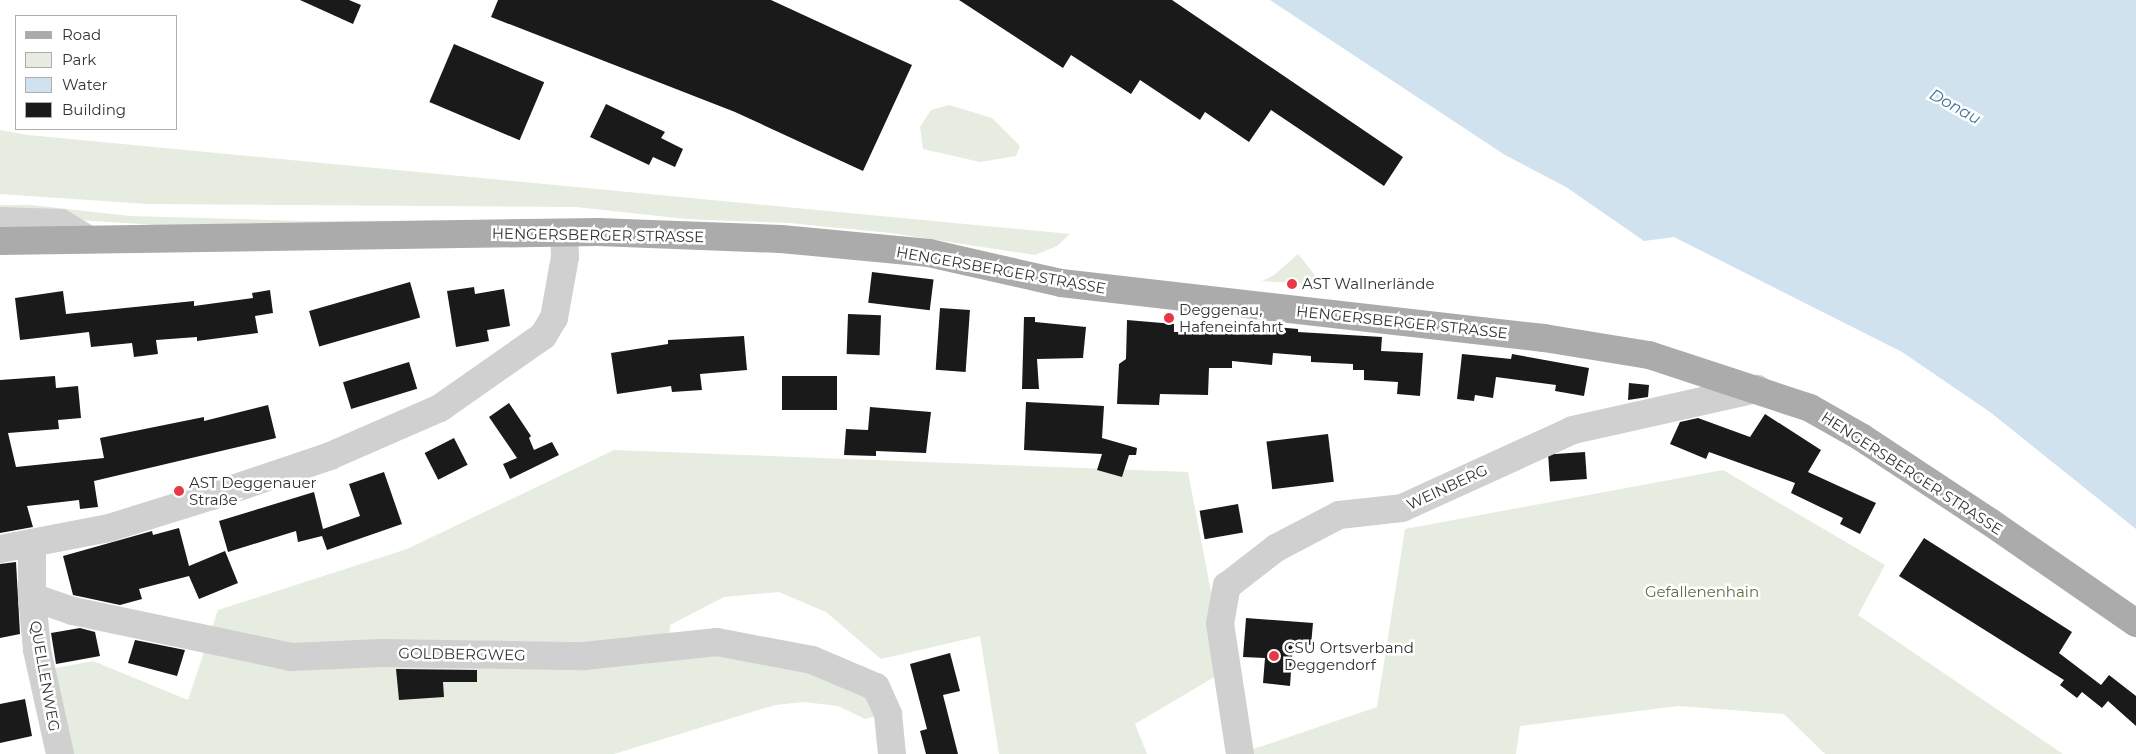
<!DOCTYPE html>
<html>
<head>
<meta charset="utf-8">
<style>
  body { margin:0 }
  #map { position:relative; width:2136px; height:754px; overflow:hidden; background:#fff; font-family:Montserrat,sans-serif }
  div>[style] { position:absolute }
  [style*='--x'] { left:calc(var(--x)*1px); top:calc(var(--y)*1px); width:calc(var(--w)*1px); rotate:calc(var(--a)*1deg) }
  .green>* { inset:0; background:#e6ecdf }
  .water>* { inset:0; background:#cfe2ee }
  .building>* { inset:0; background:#1a1a1a; transform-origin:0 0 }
  .minor>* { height:28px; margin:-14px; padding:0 14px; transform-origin:14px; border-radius:14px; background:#d0d0d0 }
  .major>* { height:28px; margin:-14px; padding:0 14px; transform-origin:14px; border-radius:14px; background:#ababab }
  .dots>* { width:14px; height:14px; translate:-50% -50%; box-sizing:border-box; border:2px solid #fff; border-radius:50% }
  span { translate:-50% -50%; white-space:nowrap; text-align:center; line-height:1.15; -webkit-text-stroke:5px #fff; paint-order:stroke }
  .street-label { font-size:15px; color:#333 }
  .poi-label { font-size:15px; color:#333 }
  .left { translate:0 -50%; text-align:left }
  .park-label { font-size:15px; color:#56703f }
  .water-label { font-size:16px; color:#3f7597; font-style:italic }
  .legend { position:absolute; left:15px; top:15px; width:162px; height:115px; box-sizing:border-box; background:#fff; border:1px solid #adadad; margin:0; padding:6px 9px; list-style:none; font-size:15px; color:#333 }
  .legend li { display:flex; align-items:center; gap:10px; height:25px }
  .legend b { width:25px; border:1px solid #adadad }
</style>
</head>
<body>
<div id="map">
  <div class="green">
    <div style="clip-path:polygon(949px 105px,992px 118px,1020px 146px,1016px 156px,980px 162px,923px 149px,920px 127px,931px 110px)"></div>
    <div style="clip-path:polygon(0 130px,28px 135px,1070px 234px,1057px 246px,1035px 255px,891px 233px,789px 223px,686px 219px,576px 207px,148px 204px,0 194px)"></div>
    <div style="clip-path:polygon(0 205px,31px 205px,130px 216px,308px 221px,563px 220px,156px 225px,0 215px)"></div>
    <div style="clip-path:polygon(1298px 254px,1323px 285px,1262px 281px,1274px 275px)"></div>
    <div style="clip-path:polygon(614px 450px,1188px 472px,1226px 670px,1135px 724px,1147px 754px,999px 754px,980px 636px,881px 659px,826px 612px,779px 592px,724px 597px,670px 625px,669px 648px,716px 644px,875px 688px,885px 714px,865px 719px,838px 706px,804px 702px,775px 705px,614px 754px,71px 754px,51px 669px,93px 661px,188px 700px,218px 610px,407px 549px)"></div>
    <div style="clip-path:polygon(1723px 470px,1885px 565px,1858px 615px,2063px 754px,1825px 754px,1784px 714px,1678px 706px,1520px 726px,1516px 754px,1239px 754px,1377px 707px,1405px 529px)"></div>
  </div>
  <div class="water">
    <div style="clip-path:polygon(1270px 0,2136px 0,2136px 529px,1990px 412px,1902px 352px,1674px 237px,1644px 241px,1566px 187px,1505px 155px)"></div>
  </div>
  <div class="building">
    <div style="clip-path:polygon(300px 0,349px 0,361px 5px,353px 24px)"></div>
    <div style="clip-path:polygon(498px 0,771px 0,912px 65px,863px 171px,735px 112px,491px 17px)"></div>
    <div style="clip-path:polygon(959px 0,1172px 0,1403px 157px,1384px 186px,1271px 110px,1249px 142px,1205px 112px,1200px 120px,1140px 80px,1131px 94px,1071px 55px,1063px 68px)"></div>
    <div style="left:454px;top:44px;width:98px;height:63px;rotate:23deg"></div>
    <div style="clip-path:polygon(606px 104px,665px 132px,661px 138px,683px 149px,675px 167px,653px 157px,649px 165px,590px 137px)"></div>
    <div style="left:872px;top:272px;width:62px;height:31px;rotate:7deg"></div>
    <div style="left:410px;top:282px;width:37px;height:105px;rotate:74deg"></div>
    <div style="clip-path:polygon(474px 287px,475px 294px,504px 289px,510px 326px,487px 330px,489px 341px,456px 347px,447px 291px)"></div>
    <div style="clip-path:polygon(270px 290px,273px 313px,255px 316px,258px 333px,197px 341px,197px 337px,156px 340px,158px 354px,134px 357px,132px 343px,91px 347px,89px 332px,20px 340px,15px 298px,63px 291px,66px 314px,194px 301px,194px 306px,253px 298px,252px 293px)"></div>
    <div style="left:940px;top:308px;width:30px;height:62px;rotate:4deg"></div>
    <div style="left:848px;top:314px;width:33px;height:40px;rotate:2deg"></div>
    <div style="clip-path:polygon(1024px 317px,1035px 317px,1035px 322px,1086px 327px,1083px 358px,1037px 359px,1039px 389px,1022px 389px)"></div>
    <div style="clip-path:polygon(1127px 320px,1174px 324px,1174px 332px,1250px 333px,1251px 325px,1298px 329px,1298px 332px,1382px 337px,1381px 351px,1423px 353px,1420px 396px,1397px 394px,1398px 382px,1364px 380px,1364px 370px,1353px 370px,1353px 364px,1311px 362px,1311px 356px,1273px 353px,1272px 365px,1232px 361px,1232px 368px,1209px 368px,1208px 395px,1160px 394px,1159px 405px,1117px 404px,1119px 364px,1126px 359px)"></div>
    <div style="clip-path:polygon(744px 336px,747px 370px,700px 374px,702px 390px,672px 392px,671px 386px,617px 394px,611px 353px,668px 344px,668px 340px)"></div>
    <div style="clip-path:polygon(1462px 354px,1511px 359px,1512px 354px,1589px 368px,1584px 396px,1555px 391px,1556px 385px,1496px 377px,1493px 398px,1475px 395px,1474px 401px,1457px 399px)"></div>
    <div style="left:409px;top:362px;width:28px;height:69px;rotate:73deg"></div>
    <div style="clip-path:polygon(55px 376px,56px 388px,78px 386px,81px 418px,58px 420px,59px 429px,8px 433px,16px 467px,104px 458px,100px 438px,204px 417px,204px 421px,268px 405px,276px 438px,94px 481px,98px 507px,80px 509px,79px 500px,27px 506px,33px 527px,0 533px,0 380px)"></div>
    <div style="left:782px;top:376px;width:55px;height:34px"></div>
    <div style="clip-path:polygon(1629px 383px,1649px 385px,1648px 397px,1628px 400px)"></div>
    <div style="clip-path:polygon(1026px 402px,1104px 406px,1102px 438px,1137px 448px,1136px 455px,1129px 455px,1122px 477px,1097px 470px,1102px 454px,1024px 450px)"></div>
    <div style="clip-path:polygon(509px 403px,531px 436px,529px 438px,534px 450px,552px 442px,559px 455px,510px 479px,503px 464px,517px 458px,489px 417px)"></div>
    <div style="clip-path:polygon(870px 407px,931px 412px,926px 453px,876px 451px,876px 456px,844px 455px,846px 429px,868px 430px)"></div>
    <div style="clip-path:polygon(1765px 414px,1821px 450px,1808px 472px,1876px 503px,1860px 534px,1840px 524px,1843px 518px,1791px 493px,1795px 483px,1709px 452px,1706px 459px,1670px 444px,1680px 422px,1698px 418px,1750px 437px)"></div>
    <div style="left:1328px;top:434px;width:48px;height:62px;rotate:83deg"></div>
    <div style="left:454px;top:438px;width:30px;height:33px;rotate:63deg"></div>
    <div style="left:1585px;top:452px;width:27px;height:37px;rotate:86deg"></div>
    <div style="clip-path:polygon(384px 472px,402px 524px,327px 550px,322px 536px,298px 542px,296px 531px,228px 552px,219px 521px,314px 492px,323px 529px,360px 516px,349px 484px)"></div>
    <div style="left:1238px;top:504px;width:29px;height:39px;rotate:80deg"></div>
    <div style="clip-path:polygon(179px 528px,189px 566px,225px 551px,238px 583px,199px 599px,189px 576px,139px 589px,142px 599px,120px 605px,73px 595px,63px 556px,152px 531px,153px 535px)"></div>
    <div style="clip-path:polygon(1924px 538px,2072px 632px,2059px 653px,2101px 685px,2109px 675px,2136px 696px,2136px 726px,2108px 701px,2102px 708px,2082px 692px,2077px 698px,2060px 685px,2064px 680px,1899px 576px)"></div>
    <div style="clip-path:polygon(16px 562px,20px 634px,0 638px,0 564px)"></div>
    <div style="clip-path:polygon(1246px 618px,1313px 623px,1311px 645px,1293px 643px,1290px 686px,1263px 683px,1265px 658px,1243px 657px)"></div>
    <div style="clip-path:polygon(80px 628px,95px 632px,100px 656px,56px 664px,51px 633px)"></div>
    <div style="clip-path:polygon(135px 640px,185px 650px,177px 676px,128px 663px)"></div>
    <div style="clip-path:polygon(950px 653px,960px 691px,943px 695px,958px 754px,926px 754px,920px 731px,927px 729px,910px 664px)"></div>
    <div style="clip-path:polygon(396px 669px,477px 670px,477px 682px,443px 682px,444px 697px,399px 700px)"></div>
    <div style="clip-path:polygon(25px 699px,32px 736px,0 743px,0 704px)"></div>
  </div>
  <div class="minor">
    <div style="--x:0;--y:221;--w:61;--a:1.9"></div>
    <div style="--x:61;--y:223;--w:31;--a:31"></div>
    <div style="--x:32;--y:543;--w:54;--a:90"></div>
    <div style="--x:32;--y:597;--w:43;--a:18.9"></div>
    <div style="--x:73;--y:611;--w:223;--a:11.9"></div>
    <div style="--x:291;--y:657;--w:91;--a:-2.5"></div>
    <div style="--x:382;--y:653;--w:202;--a:0.9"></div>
    <div style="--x:584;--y:656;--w:134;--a:-6"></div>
    <div style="--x:717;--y:642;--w:97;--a:10.7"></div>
    <div style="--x:812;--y:660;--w:69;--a:22.9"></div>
    <div style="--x:876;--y:687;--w:30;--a:66"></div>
    <div style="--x:888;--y:714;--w:40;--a:84.3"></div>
    <div style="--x:0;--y:549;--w:111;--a:-10.9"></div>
    <div style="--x:109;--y:528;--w:108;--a:-17.3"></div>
    <div style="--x:212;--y:496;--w:125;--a:-18.7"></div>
    <div style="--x:330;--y:456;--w:120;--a:-23.6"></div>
    <div style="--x:440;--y:408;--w:126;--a:-35"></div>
    <div style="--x:543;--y:336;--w:21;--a:-59"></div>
    <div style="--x:554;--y:318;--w:62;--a:-79.8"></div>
    <div style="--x:565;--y:257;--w:24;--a:-92"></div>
    <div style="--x:32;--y:597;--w:53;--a:84.6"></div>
    <div style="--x:37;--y:650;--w:107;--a:77.5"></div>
    <div style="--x:1240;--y:754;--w:132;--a:-98.7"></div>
    <div style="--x:1220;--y:624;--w:39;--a:-80"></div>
    <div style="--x:1227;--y:586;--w:62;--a:-37.8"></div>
    <div style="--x:1276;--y:548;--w:71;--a:-27.6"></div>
    <div style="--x:1339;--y:515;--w:63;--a:-6.3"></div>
    <div style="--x:1402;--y:508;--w:188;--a:-24.5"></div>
    <div style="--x:1573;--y:430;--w:189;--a:-12.6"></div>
  </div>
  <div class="major">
    <div style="--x:0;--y:241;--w:598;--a:-0.86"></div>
    <div style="--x:598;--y:232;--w:183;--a:2.2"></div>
    <div style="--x:781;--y:239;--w:149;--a:5.4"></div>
    <div style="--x:929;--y:253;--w:135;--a:12.8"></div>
    <div style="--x:1061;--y:283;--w:486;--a:6.5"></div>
    <div style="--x:1544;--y:338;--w:106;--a:9.2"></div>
    <div style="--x:1649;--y:355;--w:169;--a:18.2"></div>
    <div style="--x:1810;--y:408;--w:59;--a:29.6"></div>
    <div style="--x:1861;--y:437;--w:154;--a:33.4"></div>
    <div style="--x:1990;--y:522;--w:178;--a:34.7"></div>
  </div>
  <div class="dots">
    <div style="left:1292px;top:284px;background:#e63946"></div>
    <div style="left:1169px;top:318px;background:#e63946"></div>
    <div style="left:179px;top:491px;background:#e63946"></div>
    <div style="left:1274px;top:656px;background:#e63946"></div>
  </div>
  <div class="street-label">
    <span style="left:598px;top:235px;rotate:1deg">HENGERSBERGER STRASSE</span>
    <span style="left:1001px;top:270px;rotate:10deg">HENGERSBERGER STRASSE</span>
    <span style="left:1402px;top:322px;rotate:6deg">HENGERSBERGER STRASSE</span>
    <span style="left:1912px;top:473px;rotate:33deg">HENGERSBERGER STRASSE</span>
    <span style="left:1447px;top:487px;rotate:-25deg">WEINBERG</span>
    <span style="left:462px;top:654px;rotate:1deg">GOLDBERGWEG</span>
    <span style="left:45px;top:676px;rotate:80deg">QUELLENWEG</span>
  </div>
  <div class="poi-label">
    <span class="left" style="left:1302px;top:284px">AST Wallnerlände</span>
    <span class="left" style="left:1179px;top:318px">Deggenau,<br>Hafeneinfahrt</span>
    <span class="left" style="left:189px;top:491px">AST Deggenauer<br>Straße</span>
    <span class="left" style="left:1284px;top:656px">CSU Ortsverband<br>Deggendorf</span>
  </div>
  <div class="park-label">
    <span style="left:1702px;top:592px">Gefallenenhain</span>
  </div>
  <div class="water-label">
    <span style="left:1955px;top:107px;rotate:29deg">Donau</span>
  </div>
  <ul class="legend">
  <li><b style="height:6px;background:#ababab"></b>Road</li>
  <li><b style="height:14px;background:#e6ecdf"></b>Park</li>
  <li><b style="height:14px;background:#cfe2ee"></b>Water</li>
  <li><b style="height:14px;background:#1a1a1a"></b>Building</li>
  </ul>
</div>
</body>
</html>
